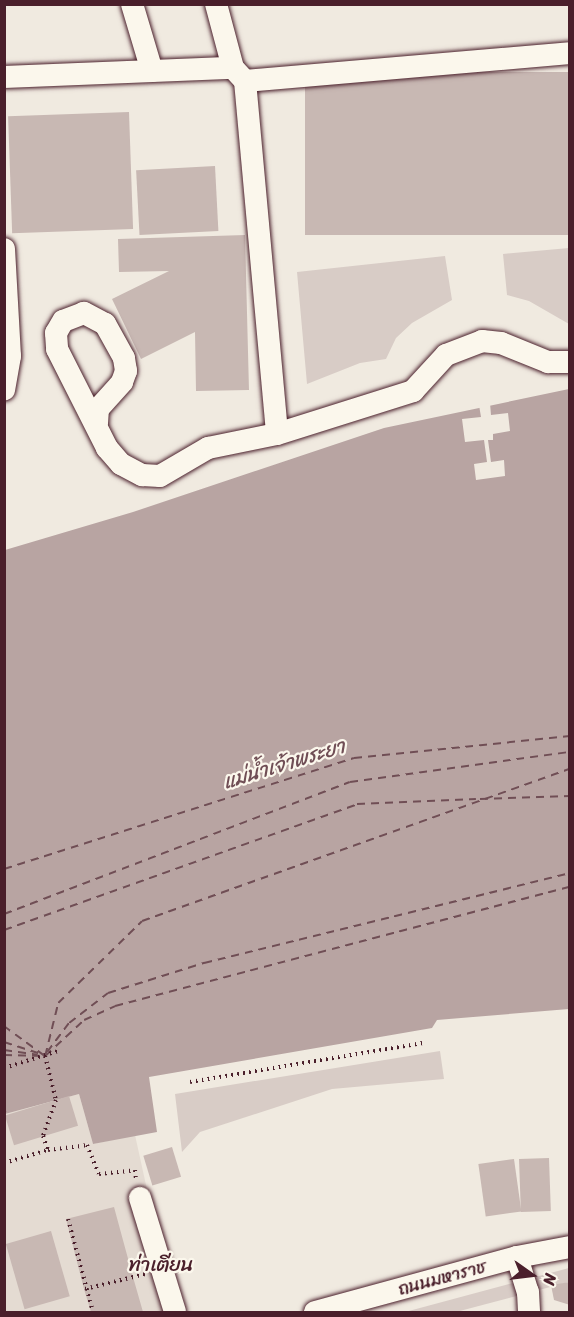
<!DOCTYPE html>
<html>
<head>
<meta charset="utf-8">
<style>
  body { margin:0 }
  #map { position:relative; width:574px; height:1317px; overflow:hidden; background:#f0eae0; font-family:Sriracha,"Playpen Sans Thai",sans-serif }
  div>[style] { position:absolute }
  [style*='--x'] { left:calc(var(--x)*1px); top:calc(var(--y)*1px); width:calc(var(--w)*1px); rotate:calc(var(--a)*1deg) }
  .built>* { inset:0; background:#e4dbd2 }
  .green>* { inset:0; background:#d8ccc6 }
  .water>* { inset:0; background:#b8a4a2 }
  .pier>* { inset:0; background:#f0eae0 }
  .ferry>* { height:1.5px; margin-top:-0.75px; transform-origin:0; background:repeating-linear-gradient(90deg,#704e55 0 8px,transparent 0 14px) }
  .building>* { inset:0; background:#c8b8b3; transform-origin:0 0 }
  .path>* { height:4px; margin-top:-2px; transform-origin:0; background:repeating-linear-gradient(90deg,#4a1f2b 0 1.5px,transparent 0 6px) }
  .roads { filter:drop-shadow(0 0 2px #4a1f2b) drop-shadow(0 0 2px #4a1f2b) }
  .minor>* { height:22px; margin:-11px; padding:0 11px; transform-origin:11px; border-radius:11px; background:#fbf7ec }
  span { translate:-50% -50%; white-space:nowrap; text-align:center; line-height:1.15; -webkit-text-stroke:4.5px #fbf7ec; paint-order:stroke }
  .street-label { font-size:18px; color:#4a1f2b }
  .water-label { font-size:20px; color:#704e55; font-style:italic }
  .neighbourhood-label { font-size:20px; color:#4a1f2b }
  .frame { position:absolute; inset:0; border:6px solid #4a1f2b; pointer-events:none }
  .north { position:absolute; left:502px; top:1245px; width:60px; height:60px; -webkit-text-stroke:4px #fbf7ec; paint-order:stroke; rotate:104deg; font-size:16px; font-weight:700; line-height:24px; text-align:center; color:#4a1f2b }
  .north::after { content:''; display:block; margin:auto; width:21px; height:27px; background:#4a1f2b; clip-path:polygon(50% 0,100% 100%,50% 72%,0 100%) }
</style>
</head>
<body>
<div id="map">
  <div class="built">
    <div style="clip-path:polygon(79px 1094px,93px 1144px,135px 1135px,174px 1312px,5px 1312px,5px 1114px)"></div>
  </div>
  <div class="green">
    <div style="clip-path:polygon(569px 248px,569px 324px,529px 301px,507px 295px,503px 254px)"></div>
    <div style="clip-path:polygon(445px 256px,452px 300px,412px 323px,396px 338px,386px 359px,360px 363px,307px 384px,297px 272px)"></div>
    <div style="clip-path:polygon(440px 1051px,444px 1079px,332px 1089px,200px 1132px,182px 1152px,175px 1094px)"></div>
    <div style="clip-path:polygon(569px 1268px,569px 1282px,456px 1312px,405px 1312px)"></div>
  </div>
  <div class="water">
    <div style="clip-path:polygon(569px 389px,569px 1009px,437px 1020px,432px 1028px,149px 1077px,157px 1132px,93px 1144px,79px 1094px,5px 1114px,5px 550px,133px 512px,384px 428px)"></div>
  </div>
  <div class="pier">
    <div style="clip-path:polygon(490px 403px,491px 415px,508px 413px,510px 431px,493px 434px,493px 440px,488px 440px,491px 462px,504px 460px,505px 476px,476px 480px,474px 464px,487px 462px,484px 440px,465px 442px,462px 419px,481px 417px,479px 405px)"></div>
  </div>
  <div class="ferry">
    <div style="--x:480;--y:799;--w:90;--a:-1.9"></div>
    <div style="--x:4;--y:869;--w:367;--a:-17.6"></div>
    <div style="--x:354;--y:758;--w:217;--a:-5.8"></div>
    <div style="--x:4;--y:914;--w:370;--a:-20.9"></div>
    <div style="--x:350;--y:782;--w:222;--a:-7.8"></div>
    <div style="--x:4;--y:930;--w:375;--a:-19.6"></div>
    <div style="--x:357;--y:804;--w:119;--a:-2.4"></div>
    <div style="--x:4;--y:1026;--w:51;--a:36.2"></div>
    <div style="--x:45;--y:1056;--w:55;--a:-76.2"></div>
    <div style="--x:58;--y:1003;--w:117;--a:-44.3"></div>
    <div style="--x:142;--y:921;--w:454;--a:-19.6"></div>
    <div style="--x:4;--y:1042;--w:39;--a:18"></div>
    <div style="--x:4;--y:1050;--w:34;--a:8"></div>
    <div style="--x:47;--y:1052;--w:36;--a:-53"></div>
    <div style="--x:69;--y:1023;--w:49;--a:-37.6"></div>
    <div style="--x:108;--y:993;--w:101;--a:-17.4"></div>
    <div style="--x:204;--y:963;--w:377;--a:-13.8"></div>
    <div style="--x:4;--y:1055;--w:41;--a:1.4"></div>
    <div style="--x:45;--y:1056;--w:53;--a:-42.7"></div>
    <div style="--x:84;--y:1020;--w:34;--a:-24"></div>
    <div style="--x:115;--y:1006;--w:470;--a:-14.7"></div>
  </div>
  <div class="building">
    <div style="left:570px;top:72px;width:163px;height:265px;rotate:90deg"></div>
    <div style="left:129px;top:112px;width:117px;height:121px;rotate:88deg"></div>
    <div style="left:215px;top:166px;width:65px;height:79px;rotate:87deg"></div>
    <div style="clip-path:polygon(245px 235px,249px 390px,196px 391px,195px 332px,141px 359px,112px 299px,169px 271px,119px 272px,118px 239px)"></div>
    <div style="left:69px;top:1096px;width:31px;height:67px;rotate:73deg"></div>
    <div style="left:172px;top:1147px;width:31px;height:30px;rotate:73deg"></div>
    <div style="left:549px;top:1158px;width:53px;height:30px;rotate:88deg"></div>
    <div style="left:514px;top:1159px;width:53px;height:36px;rotate:82deg"></div>
    <div style="clip-path:polygon(114px 1207px,133px 1277px,143px 1312px,91px 1312px,84px 1289px,66px 1219px)"></div>
    <div style="left:51px;top:1231px;width:68px;height:47px;rotate:74deg"></div>
    <div style="clip-path:polygon(570px 1282px,570px 1305px,554px 1300px,551px 1285px)"></div>
  </div>
  <div class="path">
    <div style="--x:45;--y:1056;--w:45;--a:76"></div>
    <div style="--x:56;--y:1100;--w:38;--a:110"></div>
    <div style="--x:43;--y:1136;--w:15;--a:70"></div>
    <div style="--x:4;--y:1068;--w:57;--a:-17.5"></div>
    <div style="--x:190;--y:1082;--w:236;--a:-9.5"></div>
    <div style="--x:4;--y:1112;--w:2;--a:63"></div>
    <div style="--x:4;--y:1163;--w:46;--a:-16.5"></div>
    <div style="--x:48;--y:1150;--w:39;--a:-7"></div>
    <div style="--x:87;--y:1145;--w:31;--a:68"></div>
    <div style="--x:99;--y:1174;--w:36;--a:-6"></div>
    <div style="--x:135;--y:1170;--w:9;--a:84"></div>
    <div style="--x:68;--y:1219;--w:96;--a:75"></div>
    <div style="--x:85;--y:1289;--w:62;--a:-14"></div>
  </div>
  <div class="roads">
    <div class="minor">
      <div style="--x:132;--y:4;--w:70;--a:73.4"></div>
      <div style="--x:216;--y:4;--w:66;--a:75.1"></div>
      <div style="--x:233;--y:68;--w:18;--a:47"></div>
      <div style="--x:245;--y:81;--w:354;--a:84.8"></div>
      <div style="--x:277;--y:434;--w:143;--a:-17.5"></div>
      <div style="--x:413;--y:391;--w:49;--a:-47.5"></div>
      <div style="--x:446;--y:355;--w:39;--a:-21"></div>
      <div style="--x:482;--y:341;--w:19;--a:6"></div>
      <div style="--x:501;--y:343;--w:51;--a:22"></div>
      <div style="--x:548;--y:362;--w:22;--a:0"></div>
      <div style="--x:4;--y:77;--w:229;--a:-2.3"></div>
      <div style="--x:245;--y:81;--w:326;--a:-4.9"></div>
      <div style="--x:4;--y:249;--w:107;--a:86.8"></div>
      <div style="--x:10;--y:356;--w:34;--a:100"></div>
      <div style="--x:97;--y:423;--w:14;--a:-86"></div>
      <div style="--x:98;--y:409;--w:36;--a:-48"></div>
      <div style="--x:122;--y:382;--w:12;--a:-70"></div>
      <div style="--x:126;--y:371;--w:13;--a:-99"></div>
      <div style="--x:124;--y:358;--w:39;--a:-119"></div>
      <div style="--x:105;--y:324;--w:24;--a:-152"></div>
      <div style="--x:84;--y:313;--w:22;--a:159"></div>
      <div style="--x:63;--y:321;--w:14;--a:120"></div>
      <div style="--x:56;--y:333;--w:16;--a:86"></div>
      <div style="--x:57;--y:349;--w:111;--a:63.2"></div>
      <div style="--x:107;--y:448;--w:21;--a:49"></div>
      <div style="--x:121;--y:464;--w:24;--a:28"></div>
      <div style="--x:142;--y:475;--w:18;--a:3"></div>
      <div style="--x:160;--y:476;--w:56;--a:-30.3"></div>
      <div style="--x:208;--y:448;--w:70;--a:-11.5"></div>
      <div style="--x:140;--y:1198;--w:119;--a:72.9"></div>
      <div style="--x:517;--y:1257;--w:37;--a:73"></div>
      <div style="--x:528;--y:1292;--w:20;--a:87"></div>
      <div style="--x:315;--y:1312;--w:209;--a:-15.2"></div>
      <div style="--x:517;--y:1257;--w:54;--a:-10.7"></div>
    </div>
  </div>
  <div class="street-label">
    <span style="left:442px;top:1278px;rotate:-15deg">ถนนมหาราช</span>
  </div>
  <div class="water-label">
    <span style="left:284px;top:764px;rotate:-17deg">แม่น้ำเจ้าพระยา</span>
  </div>
  <div class="neighbourhood-label">
    <span style="left:161px;top:1264px">ท่าเตียน</span>
  </div>
  <div class="frame"></div>
  <div class="north">N</div>
</div>
</body>
</html>
